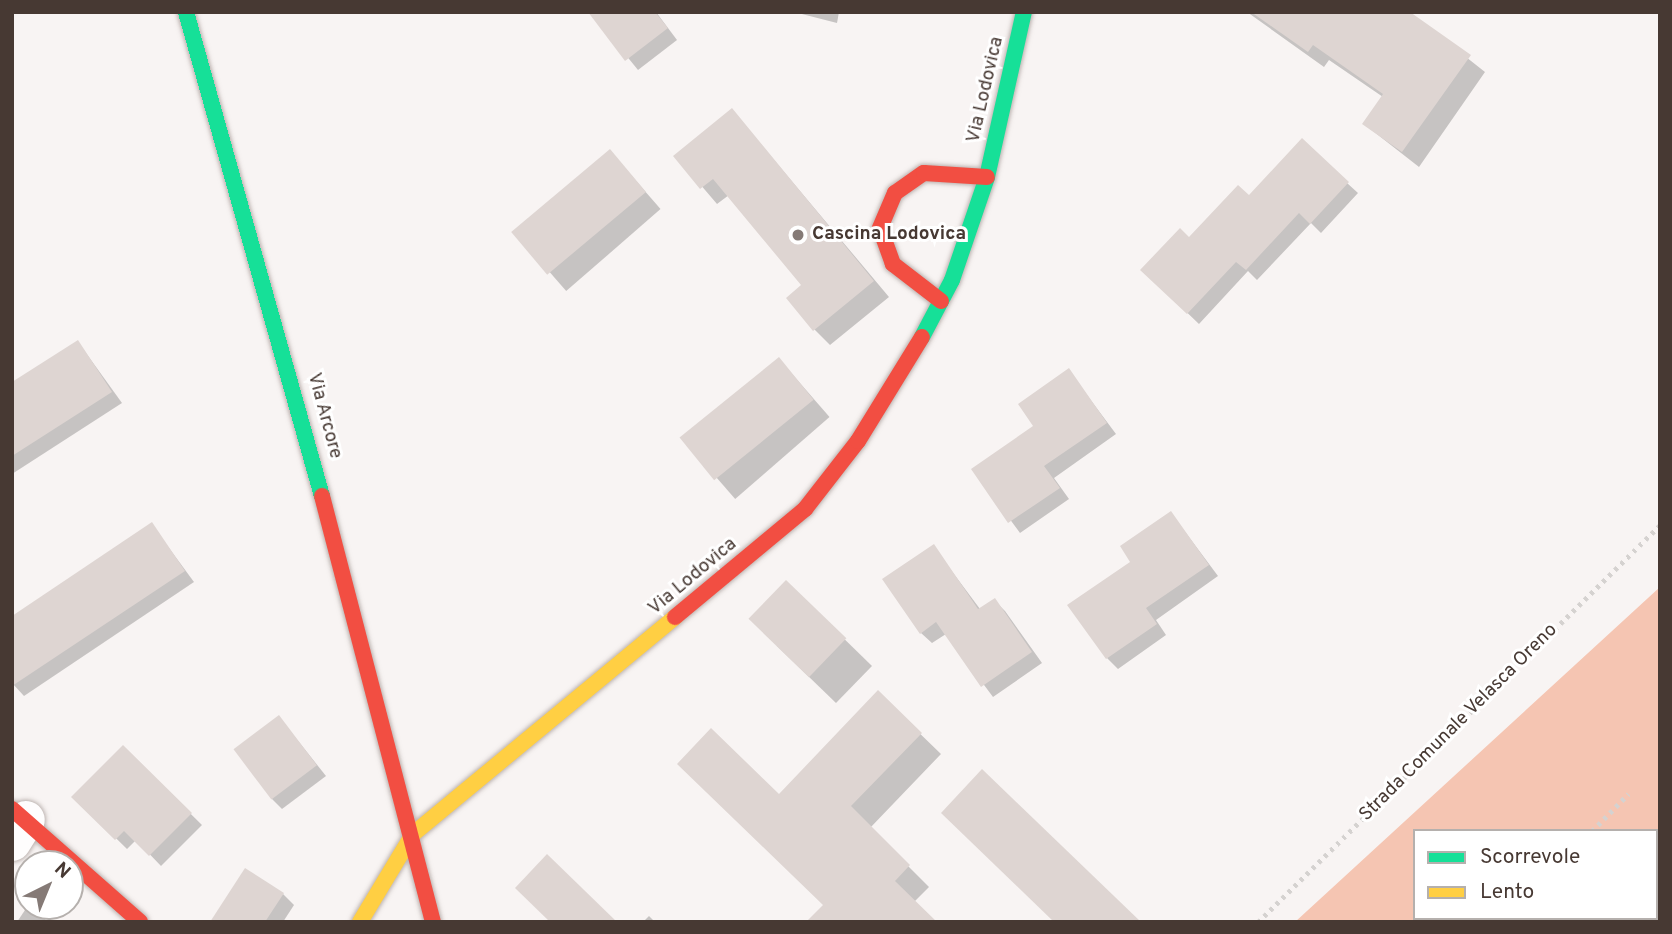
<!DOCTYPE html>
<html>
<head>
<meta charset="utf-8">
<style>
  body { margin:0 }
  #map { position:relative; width:1672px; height:934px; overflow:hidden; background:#f8f4f3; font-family:Overpass,sans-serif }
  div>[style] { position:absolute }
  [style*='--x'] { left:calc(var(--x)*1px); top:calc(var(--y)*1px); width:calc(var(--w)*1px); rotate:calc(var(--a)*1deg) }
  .forest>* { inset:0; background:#f5c5b2 }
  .shadow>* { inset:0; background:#0003; transform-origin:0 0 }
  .building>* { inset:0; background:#ded5d2; transform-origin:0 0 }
  .path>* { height:4.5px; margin-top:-2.25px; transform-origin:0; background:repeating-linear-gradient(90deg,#d5d2d0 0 3.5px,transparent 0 8.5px) }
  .roads { filter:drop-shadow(0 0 2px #bdb4b1) drop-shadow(0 0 2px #bdb4b1) }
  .street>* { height:38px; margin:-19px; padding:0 19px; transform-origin:19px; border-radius:19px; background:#fefdfd }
  .fast>* { height:16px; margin:-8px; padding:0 8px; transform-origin:8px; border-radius:8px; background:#16e098 }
  .slow>* { height:16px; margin:-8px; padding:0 8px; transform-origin:8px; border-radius:8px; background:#ffcf43 }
  .jam>* { height:16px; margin:-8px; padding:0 8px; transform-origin:8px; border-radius:8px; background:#f24e42 }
  .dots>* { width:19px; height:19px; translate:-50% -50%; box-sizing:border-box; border:4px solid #fff; border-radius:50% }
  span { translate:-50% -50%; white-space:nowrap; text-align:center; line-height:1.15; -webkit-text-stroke:6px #fff; paint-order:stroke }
  .street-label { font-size:19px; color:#473933 }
  .poi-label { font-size:19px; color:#473933; font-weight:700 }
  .left { translate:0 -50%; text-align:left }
  .frame { position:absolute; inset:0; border:14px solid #473933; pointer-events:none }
  .legend { position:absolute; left:1413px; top:829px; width:245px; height:91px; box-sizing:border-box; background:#fff; border:2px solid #b5b0ad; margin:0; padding:9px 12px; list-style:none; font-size:21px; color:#473933 }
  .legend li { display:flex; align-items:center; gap:14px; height:35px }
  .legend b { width:35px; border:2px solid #b5b0ad }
  .north { position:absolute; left:14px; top:850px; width:70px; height:70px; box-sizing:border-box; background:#fff; border:2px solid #b5b0ad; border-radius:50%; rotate:43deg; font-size:19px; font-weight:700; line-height:28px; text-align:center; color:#473933 }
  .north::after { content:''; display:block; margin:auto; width:24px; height:32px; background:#857a76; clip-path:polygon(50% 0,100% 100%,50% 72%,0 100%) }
</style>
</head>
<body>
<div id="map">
  <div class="forest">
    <div style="clip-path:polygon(1660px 587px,1660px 847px,1656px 848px,1656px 831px,1415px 831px,1415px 918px,1589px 918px,1586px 922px,1295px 922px)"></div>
  </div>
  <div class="shadow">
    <div style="clip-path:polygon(591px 12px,656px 12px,677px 40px,638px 70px)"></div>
    <div style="clip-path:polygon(794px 12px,839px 12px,837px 23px)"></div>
    <div style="clip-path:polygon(1247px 12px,1409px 12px,1485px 72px,1419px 167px,1364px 124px,1383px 97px,1329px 60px,1324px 67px)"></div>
    <div style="clip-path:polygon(732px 110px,889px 297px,830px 345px,814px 329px,803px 286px,729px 195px,717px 204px,676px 156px)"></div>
    <div style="left:610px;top:151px;width:77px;height:125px;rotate:49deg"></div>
    <div style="clip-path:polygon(1347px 183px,1358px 193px,1321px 233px,1311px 223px,1257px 280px,1248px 271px,1199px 324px,1154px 281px,1189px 239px,1249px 197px)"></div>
    <div style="clip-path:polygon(78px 342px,122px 403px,12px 474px,12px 384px)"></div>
    <div style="left:779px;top:359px;width:77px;height:125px;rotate:49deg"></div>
    <div style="clip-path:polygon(1069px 371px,1116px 434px,1054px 478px,1069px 499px,1020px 533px,973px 469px,1036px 426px)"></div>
    <div style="clip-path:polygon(1171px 513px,1218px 576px,1156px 620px,1166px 635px,1118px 669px,1107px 658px)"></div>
    <div style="clip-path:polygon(152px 525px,194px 582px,24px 696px,12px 683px)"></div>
    <div style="clip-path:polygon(933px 546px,980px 609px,994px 600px,1005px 611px,1042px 663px,993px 697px,946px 634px,932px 643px,921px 633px)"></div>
    <div style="clip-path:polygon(786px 582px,872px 666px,836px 703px,777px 646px)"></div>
    <div style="clip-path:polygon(878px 693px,941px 754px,870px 828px,929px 887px,914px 902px,825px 905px,779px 796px)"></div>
    <div style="clip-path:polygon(279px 717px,326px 776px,282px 809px,271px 798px)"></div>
    <div style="clip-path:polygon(123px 747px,202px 825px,161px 866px,136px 840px,127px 849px,74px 797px)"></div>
    <div style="clip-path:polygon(283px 894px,294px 905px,283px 922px,212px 922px)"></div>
    <div style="clip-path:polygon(27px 907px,49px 922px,17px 922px)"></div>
    <div style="clip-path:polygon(649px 916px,655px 922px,643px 922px)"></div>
  </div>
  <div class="building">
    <div style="clip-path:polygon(588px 12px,655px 12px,668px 28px,625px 61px)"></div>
    <div style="clip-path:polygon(1251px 12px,1410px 12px,1471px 55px,1402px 152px,1362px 124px,1383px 94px,1313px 45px,1308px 52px)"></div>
    <div style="clip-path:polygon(732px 108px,874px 281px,813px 331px,786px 298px,801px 285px,713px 179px,700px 189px,673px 156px)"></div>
    <div style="clip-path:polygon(1302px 138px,1349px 182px,1310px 224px,1299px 213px,1246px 270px,1236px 262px,1187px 314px,1140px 270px,1180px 228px,1189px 237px,1238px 185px,1249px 195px)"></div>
    <div style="left:610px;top:149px;width:56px;height:129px;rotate:50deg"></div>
    <div style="clip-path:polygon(78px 340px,112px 392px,12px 456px,12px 382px)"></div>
    <div style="left:779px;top:357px;width:55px;height:128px;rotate:51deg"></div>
    <div style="clip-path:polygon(1069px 368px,1107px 423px,1044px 466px,1060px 488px,1008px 523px,971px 469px,1033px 426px,1018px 404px)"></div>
    <div style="clip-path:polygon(1171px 511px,1209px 565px,1146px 608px,1157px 624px,1106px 659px,1067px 605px,1130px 562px,1120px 546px)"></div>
    <div style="clip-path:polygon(152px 522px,185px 571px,12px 686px,12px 616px)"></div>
    <div style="clip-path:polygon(934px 544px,978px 609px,995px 598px,1032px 652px,981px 687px,936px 622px,920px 634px,882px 579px)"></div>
    <div style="left:786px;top:580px;width:84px;height:54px;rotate:44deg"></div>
    <div style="clip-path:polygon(878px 690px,922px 733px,851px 806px,910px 865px,895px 881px,937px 922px,806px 922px,823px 905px,677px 764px,711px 728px,779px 794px)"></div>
    <div style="left:279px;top:715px;width:63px;height:57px;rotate:53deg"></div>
    <div style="clip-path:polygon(123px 745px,192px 813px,149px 856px,124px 831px,115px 840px,71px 797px)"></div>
    <div style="clip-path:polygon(982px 769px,1141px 922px,1054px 922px,941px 813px)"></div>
    <div style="clip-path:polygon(547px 854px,617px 922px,550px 922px,515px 888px)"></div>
    <div style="clip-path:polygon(245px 868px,284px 893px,265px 922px,210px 922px)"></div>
  </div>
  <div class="path">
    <div style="--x:1592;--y:831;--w:52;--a:-45.8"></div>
    <div style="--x:1258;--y:922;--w:565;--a:-44.64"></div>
    <div style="--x:1503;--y:922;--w:5;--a:-53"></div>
  </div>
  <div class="roads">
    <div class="street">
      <div style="--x:12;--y:842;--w:26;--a:-58"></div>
    </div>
    <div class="fast">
      <div style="--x:186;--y:12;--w:503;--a:74.31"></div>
      <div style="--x:922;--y:337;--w:64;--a:-62.2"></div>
      <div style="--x:952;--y:280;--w:109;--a:-71.2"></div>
      <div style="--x:987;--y:177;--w:169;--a:-77.4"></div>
    </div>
    <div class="slow">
      <div style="--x:360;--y:922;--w:103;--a:-58.9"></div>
      <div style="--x:413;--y:834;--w:340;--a:-39.6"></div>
    </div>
    <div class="jam">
      <div style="--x:941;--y:301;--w:61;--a:-142.4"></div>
      <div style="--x:893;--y:264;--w:38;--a:-110"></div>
      <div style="--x:880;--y:228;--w:38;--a:-67"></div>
      <div style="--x:895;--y:193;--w:35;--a:-35"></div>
      <div style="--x:924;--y:173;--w:63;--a:3.6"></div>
      <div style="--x:322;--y:496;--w:440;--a:75.4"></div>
      <div style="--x:675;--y:617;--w:169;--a:-39.7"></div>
      <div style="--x:805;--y:509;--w:86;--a:-52.1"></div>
      <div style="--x:858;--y:441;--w:122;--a:-58.4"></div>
      <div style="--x:12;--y:809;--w:171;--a:41.4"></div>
    </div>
  </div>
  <div class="dots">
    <div style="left:798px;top:235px;background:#857a76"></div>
  </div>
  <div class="street-label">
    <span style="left:986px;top:90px;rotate:-77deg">Via Lodovica</span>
    <span style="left:324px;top:416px;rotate:75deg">Via Arcore</span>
    <span style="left:693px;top:577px;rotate:-40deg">Via Lodovica</span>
    <span style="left:1459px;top:723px;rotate:-45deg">Strada Comunale Velasca Oreno</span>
  </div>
  <div class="poi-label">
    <span class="left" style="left:812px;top:235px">Cascina Lodovica</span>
  </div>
  <div class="frame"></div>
  <ul class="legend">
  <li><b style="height:9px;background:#16e098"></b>Scorrevole</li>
  <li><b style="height:9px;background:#ffcf43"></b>Lento</li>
  </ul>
  <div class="north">N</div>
</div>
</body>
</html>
